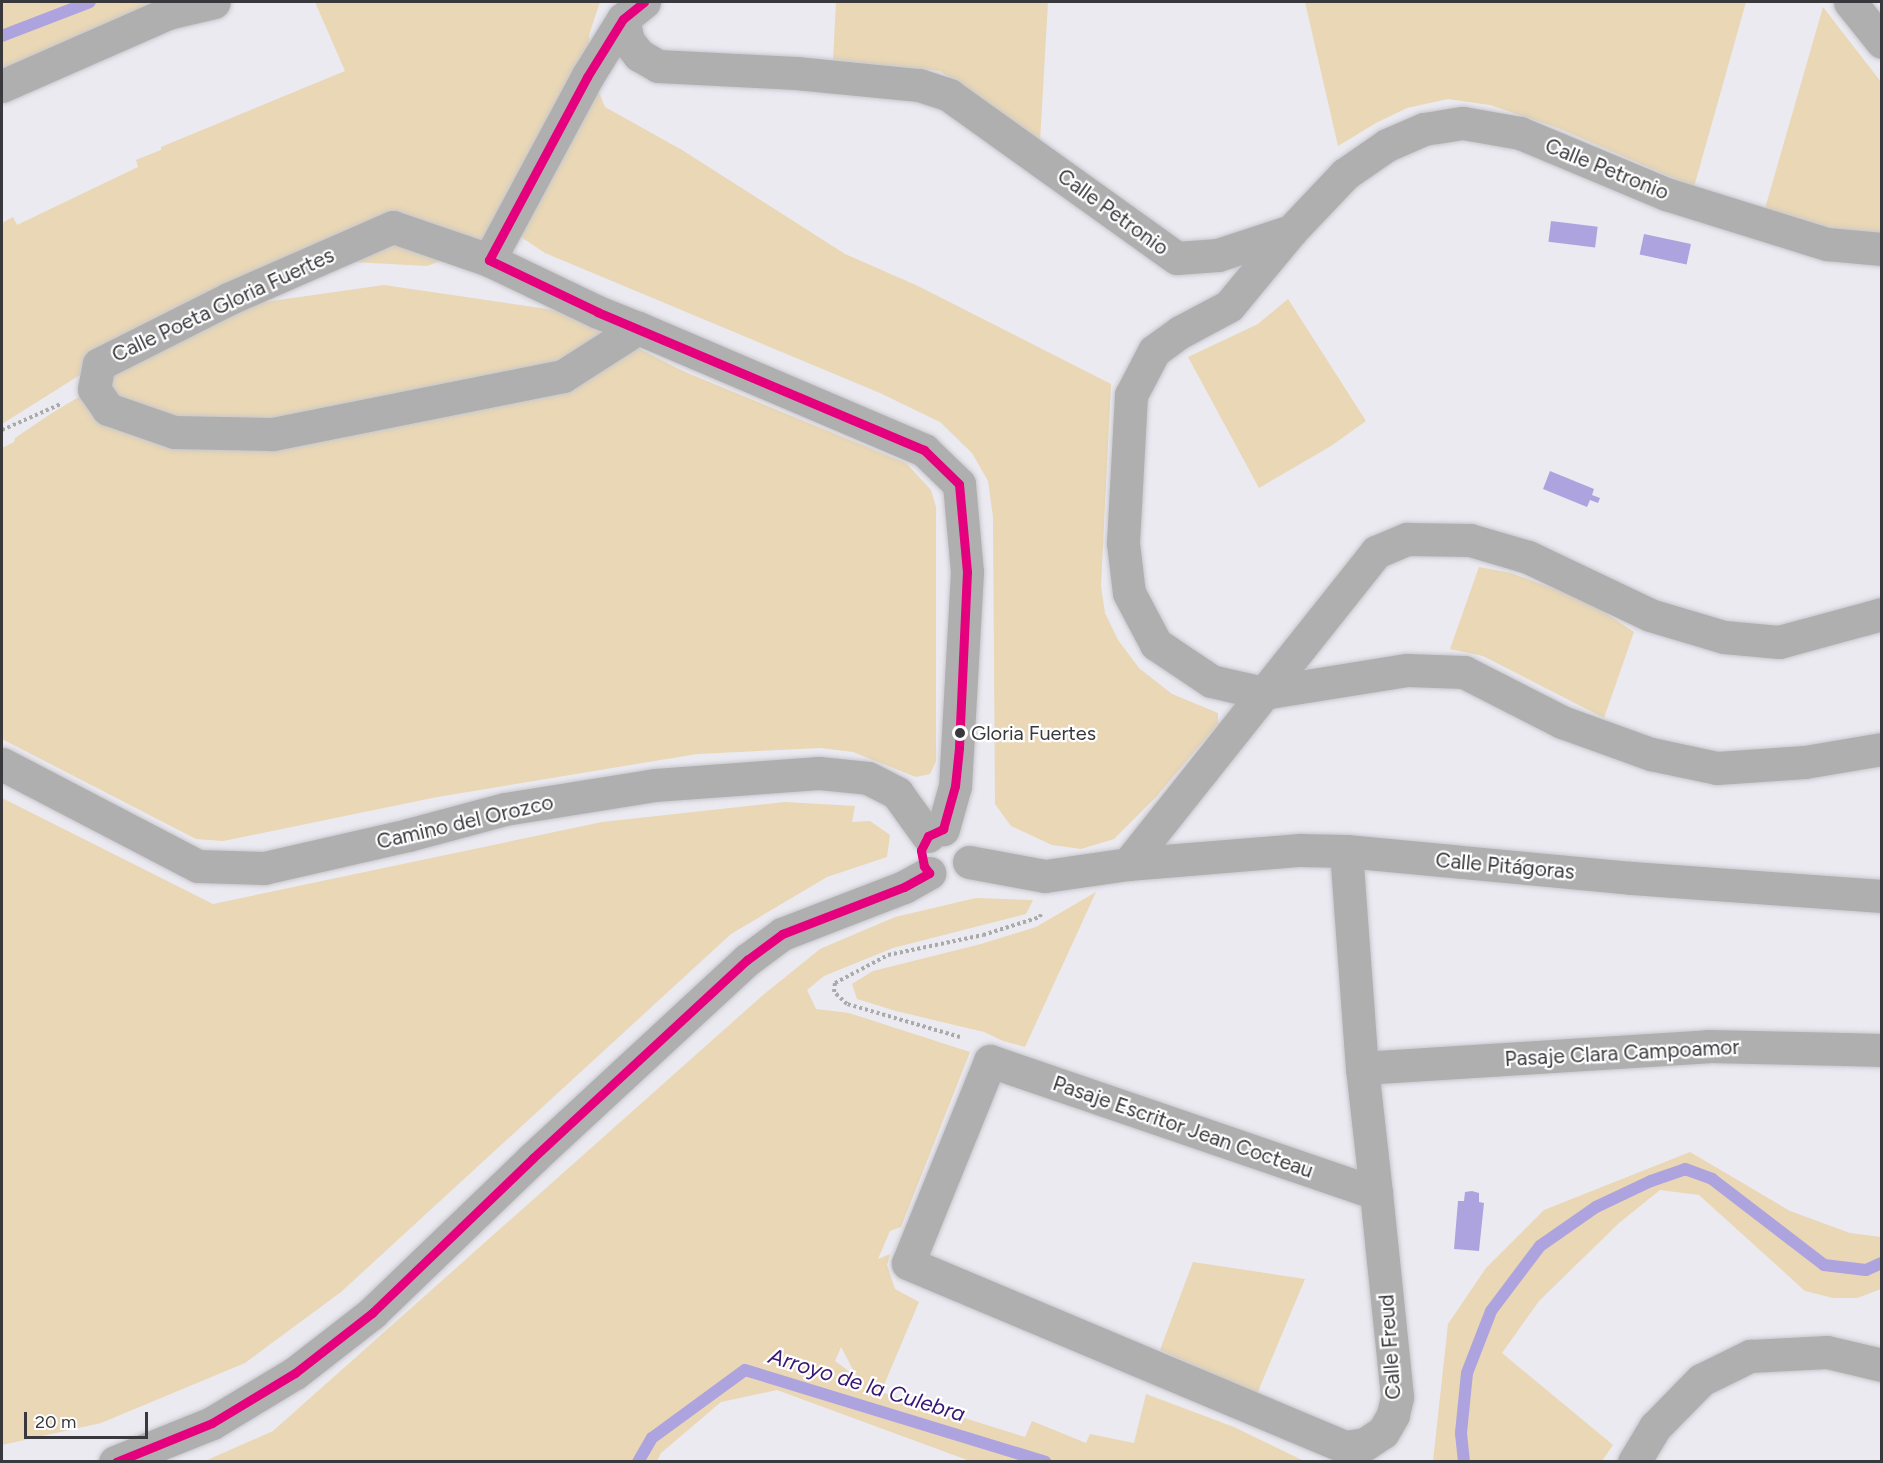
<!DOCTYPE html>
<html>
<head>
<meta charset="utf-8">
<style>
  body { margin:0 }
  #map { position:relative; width:1883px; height:1463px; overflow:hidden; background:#ebeaf1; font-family:Figtree,sans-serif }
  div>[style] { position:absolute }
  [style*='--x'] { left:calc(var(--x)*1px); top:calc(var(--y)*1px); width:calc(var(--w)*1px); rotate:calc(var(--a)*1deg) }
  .green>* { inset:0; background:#e9d7b5 }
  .water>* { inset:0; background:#ada3df; transform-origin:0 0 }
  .stream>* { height:12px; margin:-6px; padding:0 6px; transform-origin:6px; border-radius:6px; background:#ada3df }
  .path>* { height:4px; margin-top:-2px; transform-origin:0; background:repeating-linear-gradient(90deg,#aaaaab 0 3px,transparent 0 6px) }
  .roads { filter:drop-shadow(0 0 2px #c8c7cc) drop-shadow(0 0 2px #c8c7cc) }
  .street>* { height:33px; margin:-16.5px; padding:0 16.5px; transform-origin:16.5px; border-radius:16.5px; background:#b0afb0 }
  .bus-1>* { height:9px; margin:-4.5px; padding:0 4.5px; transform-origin:4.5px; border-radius:4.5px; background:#e5007d }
  .dots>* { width:16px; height:16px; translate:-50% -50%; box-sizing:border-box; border:3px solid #fff; border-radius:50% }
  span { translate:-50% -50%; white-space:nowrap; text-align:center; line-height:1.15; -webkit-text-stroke:4.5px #fff; paint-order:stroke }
  .bus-label { font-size:20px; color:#39393d }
  .left { translate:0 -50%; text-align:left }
  .street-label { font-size:21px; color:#39393d }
  .water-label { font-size:22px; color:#371676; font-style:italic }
  .frame { position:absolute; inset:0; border:3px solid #39393d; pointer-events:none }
  .scale { position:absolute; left:24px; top:1412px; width:124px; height:27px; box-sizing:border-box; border:3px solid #39393d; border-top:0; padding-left:8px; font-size:18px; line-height:21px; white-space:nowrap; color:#39393d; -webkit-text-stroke:4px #fff; paint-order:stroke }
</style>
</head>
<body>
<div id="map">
  <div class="green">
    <div style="clip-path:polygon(2px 2px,163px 2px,2px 70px)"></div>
    <div style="clip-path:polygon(315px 2px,600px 2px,589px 35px,591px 73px,605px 107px,682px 150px,845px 254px,918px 286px,1111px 384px,1101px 586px,1105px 613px,1118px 640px,1139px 668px,1172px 694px,1218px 713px,1218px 724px,1156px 797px,1114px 839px,1081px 849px,1052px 845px,1011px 826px,995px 804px,993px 517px,988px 481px,972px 453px,940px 422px,880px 393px,545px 253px,515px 233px,427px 266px,353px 262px,180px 312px,2px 424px,2px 223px,13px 217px,17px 225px,138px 167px,136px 160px,161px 150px,161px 147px,345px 71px)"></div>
    <div style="clip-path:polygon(836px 2px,1048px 2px,1040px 141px,940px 71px,833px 60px)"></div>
    <div style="clip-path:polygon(1305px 2px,1746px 2px,1694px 187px,1558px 128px,1490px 105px,1448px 99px,1407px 108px,1376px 123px,1338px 146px)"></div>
    <div style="clip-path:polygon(1823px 7px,1881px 82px,1881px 234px,1810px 226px,1764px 212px)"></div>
    <div style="clip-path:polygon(384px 285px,567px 312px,685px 372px,906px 463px,931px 490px,936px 507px,936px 761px,930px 774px,916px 777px,853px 752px,821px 748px,697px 754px,437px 797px,223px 841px,196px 839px,2px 739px,2px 448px,14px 442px,15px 438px,52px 413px,229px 307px)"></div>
    <div style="clip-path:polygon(1288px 299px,1366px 421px,1331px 446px,1259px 488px,1188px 357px,1258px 324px)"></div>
    <div style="clip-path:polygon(1479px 567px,1511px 573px,1557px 590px,1598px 608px,1634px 632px,1604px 718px,1483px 656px,1450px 649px)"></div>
    <div style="clip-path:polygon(2px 798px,213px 904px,602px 822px,785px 802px,855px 806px,852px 822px,870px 821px,890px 835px,887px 857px,827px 877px,731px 934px,341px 1292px,245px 1363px,101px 1423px,2px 1445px)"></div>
    <div style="clip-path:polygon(1096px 892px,1025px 1047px,1003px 1041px,984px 1032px,896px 1011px,857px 999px,852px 984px,873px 971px,981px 944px,1036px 927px)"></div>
    <div style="clip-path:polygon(evenodd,976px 898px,1033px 900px,1026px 914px,893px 948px,824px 976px,807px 990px,816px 1009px,849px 1013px,970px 1052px,901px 1227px,890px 1231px,878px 1259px,890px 1254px,887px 1265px,895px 1289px,919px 1302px,881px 1392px,1025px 1437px,1032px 1421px,1086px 1443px,1090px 1434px,1134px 1443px,1146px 1394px,1234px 1427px,1304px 1461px,970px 1461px,777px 1390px,721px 1402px,661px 1453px,657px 1461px,205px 1461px,273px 1431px,763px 995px,820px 949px,895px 917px,976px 898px,841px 1347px,857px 1377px,835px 1361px,841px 1347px)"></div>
    <div style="clip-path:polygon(1690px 1152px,1790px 1211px,1850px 1233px,1881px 1237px,1881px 1289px,1857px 1298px,1833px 1298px,1805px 1291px,1699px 1195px,1660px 1190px,1619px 1223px,1539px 1301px,1502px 1353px,1613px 1445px,1602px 1461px,1433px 1461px,1448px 1324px,1486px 1268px,1544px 1210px)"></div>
    <div style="clip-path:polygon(1193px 1262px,1305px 1279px,1257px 1394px,1160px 1350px)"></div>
  </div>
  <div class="water">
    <div style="left:1551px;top:221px;width:47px;height:21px;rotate:7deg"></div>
    <div style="left:1644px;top:234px;width:48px;height:21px;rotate:12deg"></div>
    <div style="clip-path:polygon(1550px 471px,1594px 489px,1592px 495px,1600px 498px,1598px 503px,1590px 500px,1587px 507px,1543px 489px)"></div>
    <div style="clip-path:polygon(1472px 1191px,1479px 1193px,1479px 1202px,1484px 1203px,1479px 1251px,1454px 1249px,1458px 1201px,1464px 1201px,1465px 1192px)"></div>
  </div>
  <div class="stream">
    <div style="--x:2;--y:36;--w:94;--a:-21.1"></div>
    <div style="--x:638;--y:1462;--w:28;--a:-60"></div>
    <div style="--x:652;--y:1438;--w:115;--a:-36.2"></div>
    <div style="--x:745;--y:1370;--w:314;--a:17"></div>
    <div style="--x:1464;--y:1462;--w:29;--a:-96"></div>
    <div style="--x:1461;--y:1433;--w:60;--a:-84.3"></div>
    <div style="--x:1467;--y:1373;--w:66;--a:-68.8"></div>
    <div style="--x:1491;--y:1311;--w:81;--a:-53"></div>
    <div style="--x:1540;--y:1246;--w:68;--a:-34.9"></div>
    <div style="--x:1596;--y:1207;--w:61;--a:-25.3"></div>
    <div style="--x:1651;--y:1181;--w:36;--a:-19"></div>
    <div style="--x:1685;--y:1169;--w:29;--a:20"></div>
    <div style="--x:1712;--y:1179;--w:141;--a:37.5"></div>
    <div style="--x:1824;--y:1265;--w:42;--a:6.8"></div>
    <div style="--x:1866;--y:1270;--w:17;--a:-24"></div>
  </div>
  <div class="path">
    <div style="--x:2;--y:430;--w:64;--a:-23.8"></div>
    <div style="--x:960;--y:1037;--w:118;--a:-163.7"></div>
    <div style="--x:847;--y:1004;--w:18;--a:-137"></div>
    <div style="--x:834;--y:992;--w:9;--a:-84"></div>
    <div style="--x:835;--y:983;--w:60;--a:-27.8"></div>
    <div style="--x:888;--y:955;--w:97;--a:-11.9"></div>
    <div style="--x:983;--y:935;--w:60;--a:-17.5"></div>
    <div style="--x:1040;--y:917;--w:3;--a:-72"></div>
  </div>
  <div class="roads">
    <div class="street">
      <div style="--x:1850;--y:2;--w:51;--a:51.3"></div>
      <div style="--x:623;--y:19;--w:23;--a:77"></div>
      <div style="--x:628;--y:41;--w:18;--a:52"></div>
      <div style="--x:639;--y:55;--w:22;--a:30"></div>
      <div style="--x:658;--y:66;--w:138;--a:2.9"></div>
      <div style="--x:796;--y:73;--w:124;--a:5.6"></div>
      <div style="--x:919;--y:85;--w:32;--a:18"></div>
      <div style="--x:949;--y:95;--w:280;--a:35.6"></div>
      <div style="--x:1177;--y:258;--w:41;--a:-4.2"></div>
      <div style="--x:1218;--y:255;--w:77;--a:-18.2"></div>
      <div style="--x:1291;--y:231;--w:79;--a:-46.5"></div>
      <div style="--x:1345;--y:174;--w:51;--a:-34.6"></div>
      <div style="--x:1387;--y:145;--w:40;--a:-23.4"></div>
      <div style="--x:1424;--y:129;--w:39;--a:-9"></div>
      <div style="--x:1463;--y:123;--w:58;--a:10"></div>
      <div style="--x:1520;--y:133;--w:158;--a:22.7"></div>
      <div style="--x:1666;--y:194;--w:169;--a:17.3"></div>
      <div style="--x:1827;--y:244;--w:55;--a:5.2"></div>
      <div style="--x:2;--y:86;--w:181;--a:-23.7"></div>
      <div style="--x:168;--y:13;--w:47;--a:-13.4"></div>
      <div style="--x:1291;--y:231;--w:97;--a:129.6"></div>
      <div style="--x:1229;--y:306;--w:55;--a:152"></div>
      <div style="--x:1180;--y:332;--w:32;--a:144"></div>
      <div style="--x:1154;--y:351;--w:50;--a:117.6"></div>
      <div style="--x:1131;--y:395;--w:148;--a:93.1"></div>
      <div style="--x:1123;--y:543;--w:50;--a:83.2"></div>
      <div style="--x:1129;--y:593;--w:58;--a:62.1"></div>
      <div style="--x:1156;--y:644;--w:66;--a:33.9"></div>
      <div style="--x:1211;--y:681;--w:53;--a:13"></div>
      <div style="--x:1263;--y:693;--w:146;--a:-9.1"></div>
      <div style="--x:1407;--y:670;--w:57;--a:2"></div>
      <div style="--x:1464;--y:672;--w:110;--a:27"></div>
      <div style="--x:1562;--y:722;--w:95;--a:19.8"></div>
      <div style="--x:1651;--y:754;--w:67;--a:12"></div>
      <div style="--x:1717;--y:768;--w:88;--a:-3.9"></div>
      <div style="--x:1805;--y:762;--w:78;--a:-9.6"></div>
      <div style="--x:489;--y:260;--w:208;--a:-61.8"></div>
      <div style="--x:587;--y:77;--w:68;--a:-58.2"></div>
      <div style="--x:623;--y:19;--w:27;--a:-39"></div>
      <div style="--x:638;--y:328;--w:89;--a:147.4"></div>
      <div style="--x:563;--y:376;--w:297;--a:168.7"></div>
      <div style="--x:272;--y:434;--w:98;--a:-178.8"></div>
      <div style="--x:174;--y:432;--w:70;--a:-160.8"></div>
      <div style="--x:108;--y:409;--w:24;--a:-125"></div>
      <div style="--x:94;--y:389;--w:25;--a:-79"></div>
      <div style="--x:99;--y:364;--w:144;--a:-26.7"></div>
      <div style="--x:228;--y:299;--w:180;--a:-23.6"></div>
      <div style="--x:393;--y:227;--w:102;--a:19"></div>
      <div style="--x:489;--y:260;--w:121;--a:25.5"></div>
      <div style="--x:598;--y:312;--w:43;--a:21.8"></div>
      <div style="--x:638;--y:328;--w:311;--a:23.1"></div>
      <div style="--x:924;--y:450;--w:49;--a:44.2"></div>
      <div style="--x:959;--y:484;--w:88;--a:84.8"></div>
      <div style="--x:967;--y:572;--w:214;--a:93.2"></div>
      <div style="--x:955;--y:786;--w:45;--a:105.6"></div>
      <div style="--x:2;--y:764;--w:221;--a:27.5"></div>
      <div style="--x:198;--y:866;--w:66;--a:1.7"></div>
      <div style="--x:264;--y:868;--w:148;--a:-12.9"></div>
      <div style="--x:408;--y:835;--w:100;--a:-15"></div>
      <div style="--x:505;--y:809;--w:152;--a:-9.1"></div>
      <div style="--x:655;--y:785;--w:164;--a:-4.2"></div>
      <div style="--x:819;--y:773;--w:49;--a:5.8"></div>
      <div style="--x:868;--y:778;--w:33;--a:27"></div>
      <div style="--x:897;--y:793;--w:53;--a:54.2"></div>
      <div style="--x:1346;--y:851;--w:218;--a:85.8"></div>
      <div style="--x:1362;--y:1068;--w:126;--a:83.6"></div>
      <div style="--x:1376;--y:1193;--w:205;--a:84.1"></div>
      <div style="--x:1397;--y:1397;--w:18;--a:103"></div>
      <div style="--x:1393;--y:1415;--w:20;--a:120"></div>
      <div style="--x:1383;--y:1432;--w:22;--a:146"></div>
      <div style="--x:1365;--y:1444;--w:20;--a:171"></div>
      <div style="--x:1345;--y:1447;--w:474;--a:-157.2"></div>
      <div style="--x:908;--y:1263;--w:218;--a:-67.9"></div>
      <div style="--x:990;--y:1061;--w:408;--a:18.9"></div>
      <div style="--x:969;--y:862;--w:77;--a:10.4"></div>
      <div style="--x:1045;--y:876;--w:84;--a:-8.2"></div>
      <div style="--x:1128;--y:864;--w:173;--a:-4.7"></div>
      <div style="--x:1300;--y:850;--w:46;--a:1.2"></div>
      <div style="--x:1346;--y:851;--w:286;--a:5.4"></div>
      <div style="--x:1631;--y:878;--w:252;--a:4.1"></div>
      <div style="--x:1128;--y:864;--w:399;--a:-51.5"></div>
      <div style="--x:1376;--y:552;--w:34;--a:-23"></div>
      <div style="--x:1407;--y:539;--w:63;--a:0.9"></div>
      <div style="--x:1470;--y:540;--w:60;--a:16.3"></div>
      <div style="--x:1528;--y:557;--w:135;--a:25.4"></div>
      <div style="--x:1650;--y:615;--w:77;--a:16.6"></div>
      <div style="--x:1724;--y:637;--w:55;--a:5.2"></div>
      <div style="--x:1779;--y:642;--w:107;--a:-15.2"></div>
      <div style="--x:1362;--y:1068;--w:347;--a:-3.6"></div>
      <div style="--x:1708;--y:1046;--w:174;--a:1.3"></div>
      <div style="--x:115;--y:1462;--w:105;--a:-21.9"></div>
      <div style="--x:212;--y:1423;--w:97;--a:-31.1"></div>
      <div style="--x:295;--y:1373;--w:98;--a:-37.9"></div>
      <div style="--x:372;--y:1313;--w:223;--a:-43.9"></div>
      <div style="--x:533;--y:1158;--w:292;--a:-42.8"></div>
      <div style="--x:747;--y:960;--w:44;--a:-36.6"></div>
      <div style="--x:782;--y:934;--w:131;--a:-21.1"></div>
      <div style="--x:904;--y:887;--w:29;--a:-29"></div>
      <div style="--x:1634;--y:1462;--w:41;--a:-59"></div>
      <div style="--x:1655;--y:1427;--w:66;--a:-45.6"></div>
      <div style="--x:1701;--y:1380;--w:55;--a:-26.1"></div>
      <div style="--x:1750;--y:1356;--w:77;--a:-3"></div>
      <div style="--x:1827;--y:1352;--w:57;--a:13.3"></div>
    </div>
  </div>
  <div class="bus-1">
    <div style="--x:116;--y:1462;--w:104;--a:-22.1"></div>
    <div style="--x:212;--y:1423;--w:97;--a:-31.1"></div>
    <div style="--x:295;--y:1373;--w:98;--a:-37.9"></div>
    <div style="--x:372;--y:1313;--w:223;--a:-43.9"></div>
    <div style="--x:533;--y:1158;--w:292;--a:-42.8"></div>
    <div style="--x:747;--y:960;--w:44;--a:-36.6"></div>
    <div style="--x:782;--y:934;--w:131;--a:-21.1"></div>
    <div style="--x:904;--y:887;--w:29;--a:-29"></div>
    <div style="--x:929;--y:873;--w:9;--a:-126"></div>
    <div style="--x:924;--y:866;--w:16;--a:-101"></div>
    <div style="--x:921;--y:850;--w:16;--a:-63"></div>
    <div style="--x:928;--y:836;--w:17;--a:-25"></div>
    <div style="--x:943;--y:829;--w:45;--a:-74.4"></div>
    <div style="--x:955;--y:786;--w:39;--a:-84"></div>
    <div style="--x:959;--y:747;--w:175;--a:-87.4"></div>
    <div style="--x:967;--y:572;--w:88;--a:-95.2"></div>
    <div style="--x:959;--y:484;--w:49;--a:-135.8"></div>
    <div style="--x:924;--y:450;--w:354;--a:-157.1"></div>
    <div style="--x:598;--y:312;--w:121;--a:-154.5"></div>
    <div style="--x:489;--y:260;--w:208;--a:-61.8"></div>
    <div style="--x:587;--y:77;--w:68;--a:-58.2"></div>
    <div style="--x:623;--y:19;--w:27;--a:-39"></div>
  </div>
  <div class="dots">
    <div style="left:960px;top:733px;background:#39393d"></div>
  </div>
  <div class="bus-label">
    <span class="left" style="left:971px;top:733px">Gloria Fuertes</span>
  </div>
  <div class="street-label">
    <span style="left:1607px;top:169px;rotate:22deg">Calle Petronio</span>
    <span style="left:1113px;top:212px;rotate:36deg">Calle Petronio</span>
    <span style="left:223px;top:305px;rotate:-25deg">Calle Poeta Gloria Fuertes</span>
    <span style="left:465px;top:822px;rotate:-13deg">Camino del Orozco</span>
    <span style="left:1505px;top:866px;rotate:5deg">Calle Pitágoras</span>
    <span style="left:1622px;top:1053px;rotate:-3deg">Pasaje Clara Campoamor</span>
    <span style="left:1183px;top:1127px;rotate:19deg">Pasaje Escritor Jean Cocteau</span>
    <span style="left:1390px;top:1347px;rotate:-94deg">Calle Freud</span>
  </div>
  <div class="water-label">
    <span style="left:867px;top:1385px;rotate:17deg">Arroyo de la Culebra</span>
  </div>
  <div class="frame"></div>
  <div class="scale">20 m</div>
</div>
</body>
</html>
